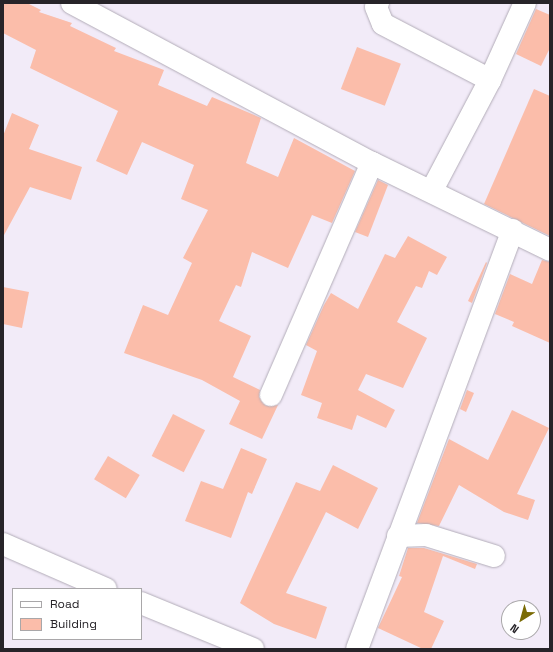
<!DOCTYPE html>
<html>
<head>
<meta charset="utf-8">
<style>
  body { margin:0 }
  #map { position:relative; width:553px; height:652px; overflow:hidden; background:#f2ebf8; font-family:"Space Grotesk",sans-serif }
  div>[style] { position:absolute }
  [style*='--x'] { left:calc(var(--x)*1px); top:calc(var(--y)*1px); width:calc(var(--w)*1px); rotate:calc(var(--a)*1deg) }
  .building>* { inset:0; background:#fbbdaa; transform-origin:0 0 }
  .roads { filter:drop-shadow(0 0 1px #b2acb8) drop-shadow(0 0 1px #b2acb8) }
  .minor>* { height:22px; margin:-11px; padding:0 11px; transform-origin:11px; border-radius:11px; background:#fff }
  span { translate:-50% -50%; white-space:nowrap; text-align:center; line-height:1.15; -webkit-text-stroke:3px #fff; paint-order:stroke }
  .frame { position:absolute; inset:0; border:4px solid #272429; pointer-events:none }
  .legend { position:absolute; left:12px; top:588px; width:130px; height:52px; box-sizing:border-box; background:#fff; border:1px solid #a9a7a9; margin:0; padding:5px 7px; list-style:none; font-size:12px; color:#272429 }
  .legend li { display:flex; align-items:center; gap:8px; height:20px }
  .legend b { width:20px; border:1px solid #a9a7a9 }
  .north { position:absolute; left:501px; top:600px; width:40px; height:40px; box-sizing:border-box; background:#fff; border:1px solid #a9a7a9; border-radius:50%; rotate:217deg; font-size:11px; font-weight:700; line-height:16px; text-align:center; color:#272429 }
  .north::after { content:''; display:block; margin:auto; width:14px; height:18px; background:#7a6b05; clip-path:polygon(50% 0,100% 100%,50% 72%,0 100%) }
</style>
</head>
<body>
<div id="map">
  <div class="building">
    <div style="clip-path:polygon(3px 3px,27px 3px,41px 10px,39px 12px,72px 23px,70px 26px,116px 48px,114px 51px,164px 70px,158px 85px,207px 106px,212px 97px,261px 118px,246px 163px,278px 177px,294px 138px,355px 171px,332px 223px,312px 215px,288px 268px,252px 252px,241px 287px,236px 285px,219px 321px,251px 336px,233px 377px,260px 390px,259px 397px,266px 406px,278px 405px,262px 439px,229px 424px,240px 401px,202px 380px,124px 353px,143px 305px,168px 315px,192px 263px,183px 258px,208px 210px,181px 199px,194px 165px,142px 142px,127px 175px,96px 161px,118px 111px,30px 68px,36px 50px,3px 33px)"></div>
    <div style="clip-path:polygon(536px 9px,550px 15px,550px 48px,541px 66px,516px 54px)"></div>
    <div style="left:357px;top:47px;width:47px;height:45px;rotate:21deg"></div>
    <div style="clip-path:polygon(534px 89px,550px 96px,550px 236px,484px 204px)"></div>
    <div style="clip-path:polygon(12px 113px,39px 125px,29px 149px,82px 167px,71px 200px,30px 187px,3px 237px,3px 136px)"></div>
    <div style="clip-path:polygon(378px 180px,388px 185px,368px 237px,355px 232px)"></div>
    <div style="clip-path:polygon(408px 236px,447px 257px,437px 275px,429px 271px,422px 288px,416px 286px,397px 322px,427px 338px,403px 388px,366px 374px,358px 390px,395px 410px,386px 428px,357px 415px,352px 430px,317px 418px,322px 403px,301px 395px,317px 351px,306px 345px,324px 305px,331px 293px,358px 309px,385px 254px,395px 258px)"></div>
    <div style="clip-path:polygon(542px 260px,550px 262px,550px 343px,512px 326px,514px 322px,495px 314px,510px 274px,532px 284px)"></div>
    <div style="clip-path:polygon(486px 262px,487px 263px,472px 303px,468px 301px)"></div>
    <div style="clip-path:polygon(3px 287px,29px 292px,22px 328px,3px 324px)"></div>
    <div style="clip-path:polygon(467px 390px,474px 393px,466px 412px,460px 409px)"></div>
    <div style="clip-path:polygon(512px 410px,549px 428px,517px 494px,535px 500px,528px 520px,504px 512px,459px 485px,439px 526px,417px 523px,449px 439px,488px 460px)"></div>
    <div style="left:173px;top:414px;width:36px;height:47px;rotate:27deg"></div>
    <div style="clip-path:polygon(241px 448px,267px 459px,252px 494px,248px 492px,231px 538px,185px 521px,201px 481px,223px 489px)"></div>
    <div style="left:108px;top:456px;width:37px;height:27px;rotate:31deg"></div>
    <div style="clip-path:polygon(333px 465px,378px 488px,358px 529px,326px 512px,286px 593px,327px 607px,316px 639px,274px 624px,240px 603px,296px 482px,320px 491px)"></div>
    <div style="clip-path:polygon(408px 548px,424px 548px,477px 564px,475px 569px,443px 556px,424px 612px,444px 621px,431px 649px,423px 649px,378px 628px,402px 577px,399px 576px)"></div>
  </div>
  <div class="roads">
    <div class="minor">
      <div style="--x:72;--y:3;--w:340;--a:28.1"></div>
      <div style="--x:372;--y:163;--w:198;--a:26"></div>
      <div style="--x:378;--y:3;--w:4;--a:117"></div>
      <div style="--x:376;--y:7;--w:18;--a:68"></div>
      <div style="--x:383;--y:24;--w:121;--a:27.6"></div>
      <div style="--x:432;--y:190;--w:124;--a:-62.2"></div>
      <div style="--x:490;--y:80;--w:85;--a:-65.6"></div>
      <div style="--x:271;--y:395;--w:253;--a:-66.5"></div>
      <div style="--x:398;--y:536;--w:28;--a:-2"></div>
      <div style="--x:426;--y:535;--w:71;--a:17.2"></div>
      <div style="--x:3;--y:544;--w:112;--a:23.6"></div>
      <div style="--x:141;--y:603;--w:121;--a:22.3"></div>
      <div style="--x:357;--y:649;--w:447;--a:-69.6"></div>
    </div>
  </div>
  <div class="frame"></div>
  <ul class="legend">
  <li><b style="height:5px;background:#fff"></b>Road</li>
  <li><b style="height:11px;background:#fbbdaa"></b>Building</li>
  </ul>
  <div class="north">N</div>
</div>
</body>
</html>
